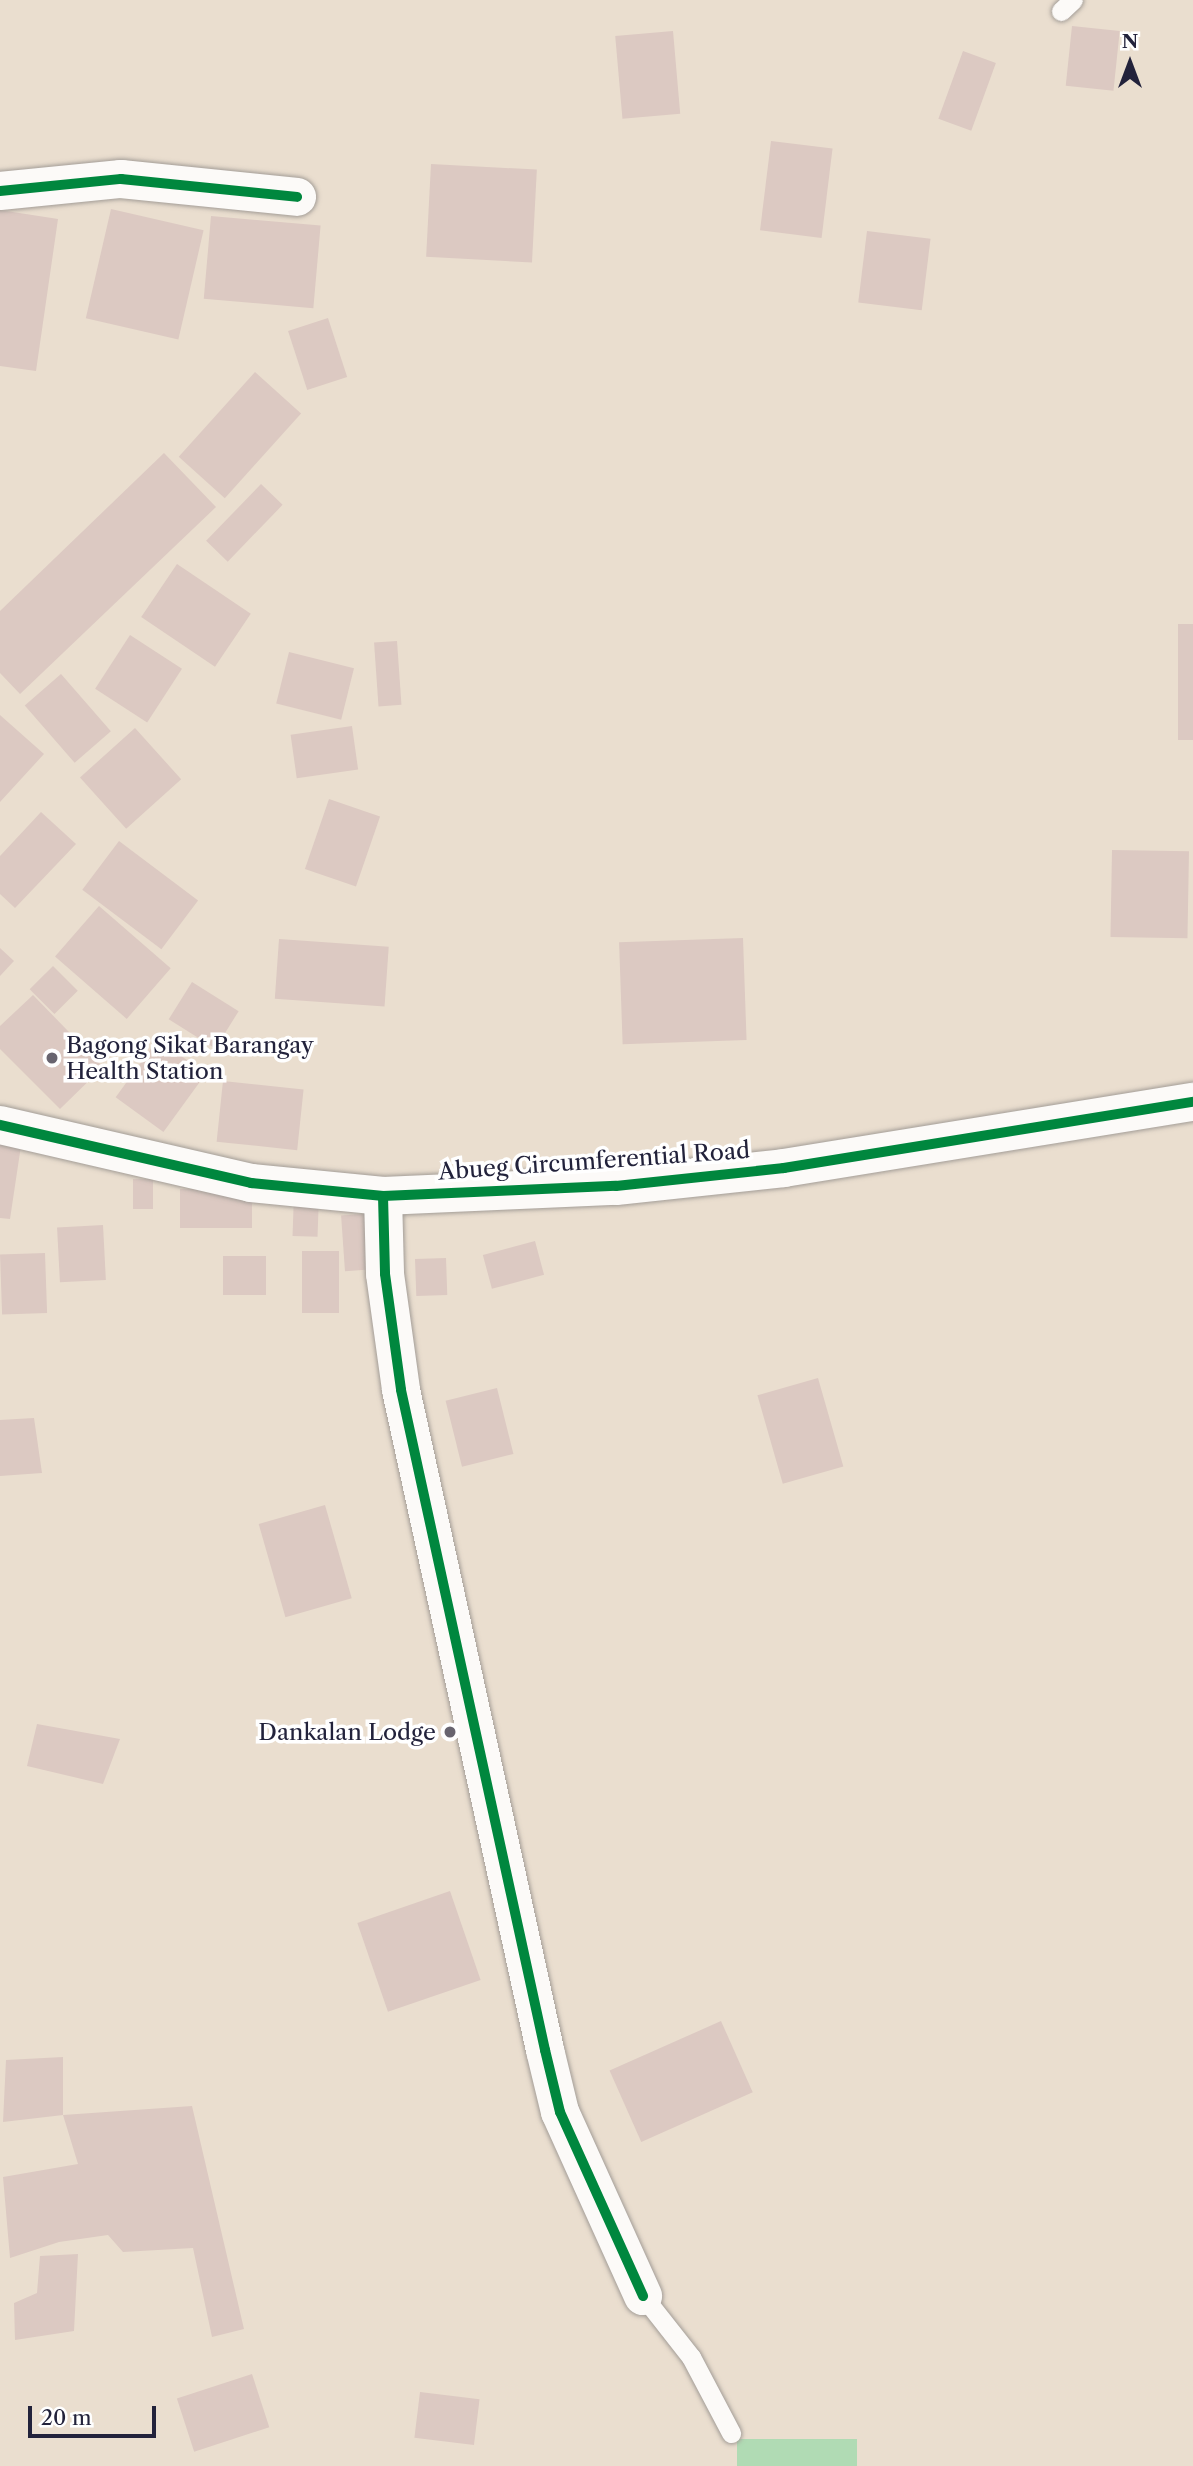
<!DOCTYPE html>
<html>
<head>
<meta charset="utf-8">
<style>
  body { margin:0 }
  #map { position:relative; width:1193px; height:2466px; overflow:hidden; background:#eadecf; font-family:"Libre Caslon Text",serif }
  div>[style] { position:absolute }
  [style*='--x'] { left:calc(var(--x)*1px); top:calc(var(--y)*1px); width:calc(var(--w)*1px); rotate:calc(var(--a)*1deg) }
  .green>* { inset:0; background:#b0dbb4; transform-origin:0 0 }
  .building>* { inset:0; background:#dcc9c2; transform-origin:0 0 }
  .roads { filter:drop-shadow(0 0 2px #a39d97) drop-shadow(0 0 2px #a39d97) }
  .service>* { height:19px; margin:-9.5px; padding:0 9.5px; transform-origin:9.5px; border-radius:9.5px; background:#fcfaf8 }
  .minor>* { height:38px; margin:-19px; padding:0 19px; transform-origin:19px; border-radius:19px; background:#fcfaf8 }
  .tertiary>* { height:38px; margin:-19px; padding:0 19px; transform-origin:19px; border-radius:19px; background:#fcfaf8 }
  .cycleway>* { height:10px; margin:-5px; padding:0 5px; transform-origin:5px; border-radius:5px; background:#00873e }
  .dots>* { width:19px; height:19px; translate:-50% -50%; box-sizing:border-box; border:4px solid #fff; border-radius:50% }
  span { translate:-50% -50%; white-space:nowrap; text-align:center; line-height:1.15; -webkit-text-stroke:7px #fff; paint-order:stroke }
  .poi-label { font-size:23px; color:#22223b }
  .left { translate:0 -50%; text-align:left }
  .right { translate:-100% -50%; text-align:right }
  .street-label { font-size:23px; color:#22223b }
  .north { position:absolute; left:1095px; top:28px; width:70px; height:70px; -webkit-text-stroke:5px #fff; paint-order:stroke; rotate:0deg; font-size:19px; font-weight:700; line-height:28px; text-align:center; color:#22223b }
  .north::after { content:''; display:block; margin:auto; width:24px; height:32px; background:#22223b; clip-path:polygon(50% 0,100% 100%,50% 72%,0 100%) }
  .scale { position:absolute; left:28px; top:2406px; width:128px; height:32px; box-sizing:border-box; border:4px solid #22223b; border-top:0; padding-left:9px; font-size:21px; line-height:24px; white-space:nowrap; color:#22223b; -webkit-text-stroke:5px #fff; paint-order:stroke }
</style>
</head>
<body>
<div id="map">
  <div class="green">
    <div style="left:737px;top:2439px;width:120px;height:27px"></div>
  </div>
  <div class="building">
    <div style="left:1072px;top:26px;width:48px;height:60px;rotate:6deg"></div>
    <div style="left:673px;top:31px;width:83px;height:58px;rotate:85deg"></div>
    <div style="left:963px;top:51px;width:35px;height:72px;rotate:20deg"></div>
    <div style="left:771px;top:141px;width:62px;height:90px;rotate:7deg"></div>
    <div style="left:431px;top:164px;width:106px;height:93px;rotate:3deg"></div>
    <div style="left:111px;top:209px;width:95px;height:112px;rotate:13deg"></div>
    <div style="clip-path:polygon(0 210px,58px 219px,36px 371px,0 366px)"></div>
    <div style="left:211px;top:216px;width:110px;height:83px;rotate:5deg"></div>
    <div style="left:867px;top:231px;width:64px;height:72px;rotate:7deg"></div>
    <div style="left:328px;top:318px;width:62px;height:42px;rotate:72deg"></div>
    <div style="left:255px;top:372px;width:62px;height:114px;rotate:42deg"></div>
    <div style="clip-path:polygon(164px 453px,216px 507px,20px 694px,0 673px,0 611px)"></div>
    <div style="left:261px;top:484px;width:30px;height:79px;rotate:44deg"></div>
    <div style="left:177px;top:564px;width:89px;height:64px;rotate:34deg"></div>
    <div style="left:1193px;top:624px;width:116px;height:15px;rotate:90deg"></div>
    <div style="left:130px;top:635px;width:62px;height:64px;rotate:33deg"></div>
    <div style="left:397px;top:641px;width:64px;height:23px;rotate:86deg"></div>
    <div style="left:289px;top:652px;width:67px;height:53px;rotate:14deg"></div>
    <div style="left:61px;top:674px;width:76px;height:48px;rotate:49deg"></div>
    <div style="clip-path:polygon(0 715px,44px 754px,0 802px)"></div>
    <div style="left:352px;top:726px;width:44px;height:62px;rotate:82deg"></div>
    <div style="left:135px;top:728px;width:69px;height:74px;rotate:48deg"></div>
    <div style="left:329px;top:799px;width:54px;height:74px;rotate:19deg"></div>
    <div style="clip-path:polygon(41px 812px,76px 844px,15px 908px,0 894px,0 856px)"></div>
    <div style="left:119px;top:841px;width:99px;height:61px;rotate:37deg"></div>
    <div style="left:1112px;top:850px;width:77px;height:87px;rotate:1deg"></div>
    <div style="left:99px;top:906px;width:95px;height:67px;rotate:41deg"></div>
    <div style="left:743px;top:938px;width:102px;height:124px;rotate:88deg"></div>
    <div style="left:279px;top:939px;width:110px;height:60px;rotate:4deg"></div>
    <div style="clip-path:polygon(0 948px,14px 961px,0 976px)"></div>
    <div style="left:53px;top:966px;width:35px;height:33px;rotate:45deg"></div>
    <div style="left:192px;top:982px;width:55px;height:44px;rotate:32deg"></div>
    <div style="clip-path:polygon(33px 995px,103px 1067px,60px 1109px,0 1049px,0 1026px)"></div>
    <div style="left:158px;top:1039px;width:59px;height:72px;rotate:36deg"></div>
    <div style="left:223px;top:1081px;width:81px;height:61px;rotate:6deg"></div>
    <div style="clip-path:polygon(0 1135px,22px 1139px,10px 1219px,0 1218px)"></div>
    <div style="left:133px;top:1179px;width:20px;height:30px"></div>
    <div style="left:180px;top:1189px;width:72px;height:39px"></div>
    <div style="left:294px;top:1194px;width:25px;height:42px;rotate:2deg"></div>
    <div style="left:376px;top:1213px;width:56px;height:35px;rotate:86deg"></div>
    <div style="left:103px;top:1225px;width:55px;height:46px;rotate:87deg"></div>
    <div style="left:535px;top:1241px;width:35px;height:54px;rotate:75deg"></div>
    <div style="left:302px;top:1251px;width:37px;height:62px"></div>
    <div style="left:45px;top:1253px;width:60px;height:45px;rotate:88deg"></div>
    <div style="left:223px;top:1256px;width:43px;height:39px"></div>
    <div style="left:446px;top:1258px;width:37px;height:31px;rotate:88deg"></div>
    <div style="left:818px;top:1378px;width:92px;height:63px;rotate:74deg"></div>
    <div style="left:497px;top:1388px;width:68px;height:53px;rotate:76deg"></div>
    <div style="clip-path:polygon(34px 1418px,42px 1473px,0 1476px,0 1420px)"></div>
    <div style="left:325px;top:1505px;width:97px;height:69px;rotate:74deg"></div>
    <div style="clip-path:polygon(37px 1724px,120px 1739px,103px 1784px,27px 1766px)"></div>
    <div style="left:450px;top:1891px;width:94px;height:98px;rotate:71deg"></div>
    <div style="left:721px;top:2021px;width:78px;height:122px;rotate:66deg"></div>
    <div style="clip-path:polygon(63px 2057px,63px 2115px,3px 2122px,6px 2060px)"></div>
    <div style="clip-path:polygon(192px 2106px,244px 2329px,212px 2337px,193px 2248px,123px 2252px,108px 2235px,59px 2242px,10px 2258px,3px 2177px,78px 2164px,63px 2115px)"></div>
    <div style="clip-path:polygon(78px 2254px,74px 2331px,15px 2340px,14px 2303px,37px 2293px,40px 2256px)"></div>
    <div style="left:252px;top:2374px;width:56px;height:79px;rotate:72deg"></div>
    <div style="left:420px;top:2392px;width:60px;height:46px;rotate:7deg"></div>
  </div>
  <div class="roads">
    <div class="service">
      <div style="--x:1061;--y:11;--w:16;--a:-43"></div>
      <div style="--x:643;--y:2296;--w:78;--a:51.8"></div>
      <div style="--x:691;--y:2357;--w:86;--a:62.2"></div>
    </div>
    <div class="minor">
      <div style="--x:0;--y:191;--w:122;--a:-5.7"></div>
      <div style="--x:121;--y:179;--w:177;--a:5.8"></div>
      <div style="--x:383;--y:1196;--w:78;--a:88.5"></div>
      <div style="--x:385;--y:1274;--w:117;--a:82.1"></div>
      <div style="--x:401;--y:1390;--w:676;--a:77.69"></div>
      <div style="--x:545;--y:2050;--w:64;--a:76.4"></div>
      <div style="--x:560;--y:2112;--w:202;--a:65.7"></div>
    </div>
    <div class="tertiary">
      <div style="--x:0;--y:1125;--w:258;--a:13"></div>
      <div style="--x:251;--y:1183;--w:133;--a:5.6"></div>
      <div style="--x:383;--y:1196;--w:233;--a:-2.5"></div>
      <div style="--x:616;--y:1186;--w:169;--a:-6.1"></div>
      <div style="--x:784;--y:1168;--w:414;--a:-9.2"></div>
    </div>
  </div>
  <div class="cycleway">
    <div style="--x:0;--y:191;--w:122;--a:-5.7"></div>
    <div style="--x:121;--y:179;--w:177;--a:5.8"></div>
    <div style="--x:0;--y:1125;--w:258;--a:13"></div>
    <div style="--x:251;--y:1183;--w:133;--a:5.6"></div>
    <div style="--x:383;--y:1196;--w:233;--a:-2.5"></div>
    <div style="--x:616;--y:1186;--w:169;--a:-6.1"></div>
    <div style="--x:784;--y:1168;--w:414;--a:-9.2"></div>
    <div style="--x:383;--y:1196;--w:78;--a:88.5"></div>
    <div style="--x:385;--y:1274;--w:117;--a:82.1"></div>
    <div style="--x:401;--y:1390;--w:676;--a:77.69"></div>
    <div style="--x:545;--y:2050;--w:64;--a:76.4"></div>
    <div style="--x:560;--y:2112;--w:202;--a:65.7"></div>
  </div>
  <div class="dots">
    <div style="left:52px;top:1058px;background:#68646f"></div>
    <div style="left:450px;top:1732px;background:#68646f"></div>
  </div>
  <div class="poi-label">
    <span class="left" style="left:66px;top:1058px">Bagong Sikat Barangay<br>Health Station</span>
    <span class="right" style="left:436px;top:1732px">Dankalan Lodge</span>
  </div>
  <div class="street-label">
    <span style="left:594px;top:1161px;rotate:-4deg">Abueg Circumferential Road</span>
  </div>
  <div class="north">N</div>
  <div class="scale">20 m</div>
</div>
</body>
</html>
